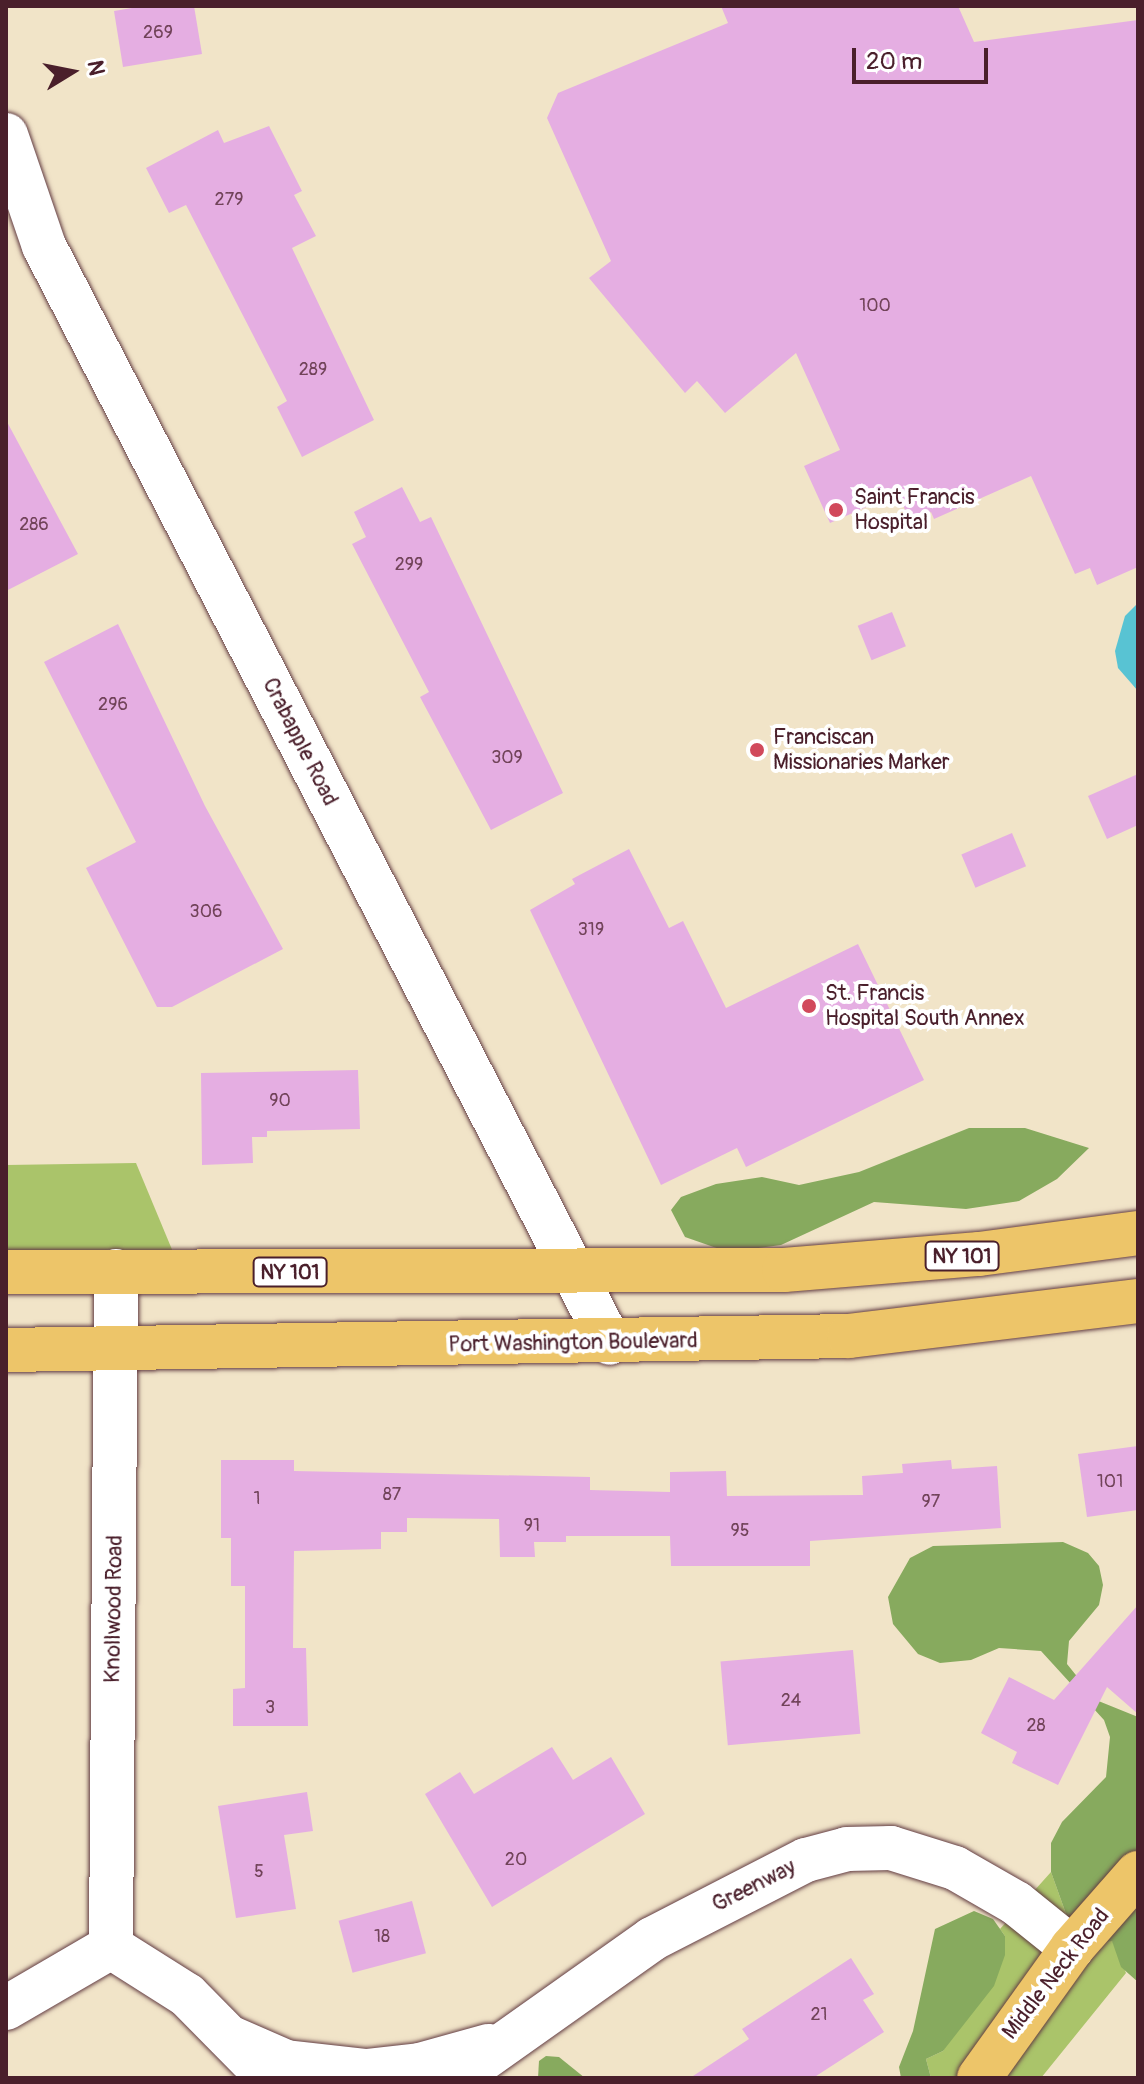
<!DOCTYPE html>
<html>
<head>
<meta charset="utf-8">
<style>
  body { margin:0 }
  #map { position:relative; width:1144px; height:2084px; overflow:hidden; background:#f1e4c8; font-family:Pangolin,sans-serif }
  div>[style] { position:absolute }
  [style*='--x'] { left:calc(var(--x)*1px); top:calc(var(--y)*1px); width:calc(var(--w)*1px); rotate:calc(var(--a)*1deg) }
  .green>* { inset:0; background:#aac46a }
  .forest>* { inset:0; background:#87aa5e }
  .water>* { inset:0; background:#58c3d3 }
  .building>* { inset:0; background:#e5aee2; transform-origin:0 0 }
  .roads { filter:drop-shadow(0 0 2px #633d43) drop-shadow(0 0 2px #633d43) }
  .minor>* { height:44px; margin:-22px; padding:0 22px; transform-origin:22px; border-radius:22px; background:#fff }
  .major>* { height:44px; margin:-22px; padding:0 22px; transform-origin:22px; border-radius:22px; background:#edc569 }
  .dots>* { width:22px; height:22px; translate:-50% -50%; box-sizing:border-box; border:4px solid #fff; border-radius:50% }
  span { translate:-50% -50%; white-space:nowrap; text-align:center; line-height:1.15; -webkit-text-stroke:8px #fff; paint-order:stroke }
  .number-label { font-size:18px; color:#714359 }
  .number-label span { -webkit-text-stroke-width:0 }
  .shield-label span { padding:2px 6px; background:#fff; border:2px solid; border-radius:6px; -webkit-text-stroke-width:0 }
  .shield-label { font-size:20px; color:#4a1f2b; font-weight:700 }
  .poi-label { font-size:22px; color:#4a1f2b }
  .left { translate:0 -50%; text-align:left }
  .street-label { font-size:22px; color:#4a1f2b }
  .frame { position:absolute; inset:0; border:8px solid #4a1f2b; pointer-events:none }
  .north { position:absolute; left:32px; top:32px; width:80px; height:80px; -webkit-text-stroke:6px #fff; paint-order:stroke; rotate:80deg; font-size:22px; font-weight:700; line-height:32px; text-align:center; color:#4a1f2b }
  .north::after { content:''; display:block; margin:auto; width:28px; height:36px; background:#4a1f2b; clip-path:polygon(50% 0,100% 100%,50% 72%,0 100%) }
  .scale { position:absolute; left:852px; top:48px; width:136px; height:36px; box-sizing:border-box; border:4px solid #4a1f2b; border-top:0; padding-left:10px; font-size:24px; line-height:28px; white-space:nowrap; color:#4a1f2b; -webkit-text-stroke:6px #fff; paint-order:stroke }
</style>
</head>
<body>
<div id="map">
  <div class="green">
    <div style="clip-path:polygon(136px 1163px,178px 1264px,6px 1264px,6px 1165px)"></div>
    <div style="clip-path:polygon(1051px 1872px,1070px 1925px,1096px 1943px,1112px 1940px,1126px 1973px,1041px 2078px,931px 2078px,926px 2059px,943px 2051px,1005px 1936px,1000px 1929px)"></div>
  </div>
  <div class="forest">
    <div style="clip-path:polygon(969px 1128px,1025px 1128px,1089px 1148px,1057px 1179px,1019px 1201px,966px 1209px,874px 1202px,781px 1245px,728px 1252px,685px 1237px,671px 1210px,681px 1197px,716px 1184px,762px 1177px,799px 1185px,859px 1172px)"></div>
    <div style="clip-path:polygon(1063px 1542px,1088px 1553px,1099px 1566px,1103px 1585px,1099px 1605px,1069px 1641px,1067px 1664px,1096px 1700px,1138px 1717px,1138px 1982px,1121px 1967px,1112px 1941px,1096px 1943px,1070px 1925px,1051px 1872px,1051px 1843px,1062px 1822px,1106px 1777px,1110px 1737px,1104px 1720px,1041px 1651px,999px 1648px,971px 1660px,940px 1663px,918px 1654px,893px 1624px,888px 1597px,910px 1558px,933px 1546px)"></div>
    <div style="clip-path:polygon(974px 1911px,993px 1919px,1005px 1936px,1005px 1955px,994px 1986px,943px 2051px,926px 2059px,931px 2078px,901px 2078px,899px 2067px,913px 2031px,935px 1929px)"></div>
    <div style="clip-path:polygon(546px 2056px,559px 2057px,585px 2078px,538px 2078px,539px 2061px)"></div>
  </div>
  <div class="water">
    <div style="clip-path:polygon(1138px 603px,1138px 691px,1118px 668px,1115px 651px,1125px 616px)"></div>
  </div>
  <div class="building">
    <div style="clip-path:polygon(144px 6px,194px 6px,202px 54px,123px 67px,114px 11px)"></div>
    <div style="clip-path:polygon(721px 6px,958px 6px,974px 42px,1138px 20px,1138px 567px,1097px 585px,1090px 568px,1075px 574px,1031px 476px,934px 519px,931px 512px,910px 522px,898px 493px,830px 523px,804px 466px,840px 450px,796px 353px,725px 413px,697px 381px,685px 393px,589px 278px,611px 261px,547px 118px,558px 93px,728px 23px)"></div>
    <div style="clip-path:polygon(269px 126px,302px 191px,294px 195px,316px 236px,292px 248px,374px 420px,302px 457px,277px 407px,287px 401px,186px 205px,169px 213px,146px 168px,218px 130px,224px 143px)"></div>
    <div style="clip-path:polygon(6px 420px,78px 554px,6px 591px)"></div>
    <div style="clip-path:polygon(402px 487px,420px 522px,431px 517px,563px 793px,491px 830px,420px 697px,429px 692px,352px 544px,366px 537px,354px 512px)"></div>
    <div style="left:892px;top:612px;width:37px;height:37px;rotate:68deg"></div>
    <div style="clip-path:polygon(118px 624px,205px 806px,283px 949px,172px 1007px,157px 1007px,86px 868px,136px 842px,44px 662px)"></div>
    <div style="clip-path:polygon(1138px 774px,1138px 825px,1107px 839px,1088px 796px)"></div>
    <div style="left:1012px;top:833px;width:36px;height:55px;rotate:67deg"></div>
    <div style="clip-path:polygon(629px 849px,669px 928px,683px 921px,726px 1008px,858px 944px,924px 1080px,746px 1167px,737px 1148px,661px 1185px,530px 910px,575px 884px,572px 879px)"></div>
    <div style="clip-path:polygon(358px 1070px,360px 1129px,267px 1131px,267px 1137px,252px 1137px,253px 1163px,202px 1165px,201px 1073px)"></div>
    <div style="clip-path:polygon(1138px 1446px,1138px 1510px,1087px 1517px,1078px 1454px)"></div>
    <div style="clip-path:polygon(221px 1460px,294px 1460px,294px 1471px,590px 1477px,590px 1490px,670px 1492px,670px 1472px,726px 1471px,727px 1496px,863px 1495px,862px 1476px,903px 1473px,902px 1464px,951px 1460px,952px 1469px,997px 1466px,1001px 1528px,810px 1541px,810px 1566px,671px 1566px,670px 1536px,566px 1536px,566px 1542px,534px 1542px,535px 1557px,500px 1557px,499px 1519px,407px 1518px,407px 1532px,381px 1532px,381px 1549px,294px 1551px,293px 1648px,306px 1648px,308px 1726px,233px 1726px,233px 1689px,245px 1688px,245px 1586px,231px 1586px,231px 1538px,221px 1538px)"></div>
    <div style="clip-path:polygon(1138px 1605px,1138px 1714px,1107px 1687px,1058px 1785px,1012px 1763px,1017px 1752px,981px 1733px,1009px 1677px,1054px 1700px)"></div>
    <div style="left:853px;top:1650px;width:84px;height:133px;rotate:85deg"></div>
    <div style="clip-path:polygon(552px 1747px,573px 1780px,611px 1757px,645px 1814px,492px 1907px,425px 1794px,460px 1772px,474px 1794px)"></div>
    <div style="clip-path:polygon(307px 1792px,313px 1831px,284px 1835px,296px 1909px,236px 1918px,218px 1806px)"></div>
    <div style="left:412px;top:1901px;width:54px;height:76px;rotate:75deg"></div>
    <div style="clip-path:polygon(851px 1958px,874px 1994px,863px 2000px,884px 2032px,813px 2078px,690px 2078px,749px 2039px,742px 2029px)"></div>
  </div>
  <div class="roads">
    <div class="minor">
      <div style="--x:6;--y:135;--w:117;--a:71.1"></div>
      <div style="--x:44;--y:246;--w:1234;--a:62.71"></div>
      <div style="--x:111;--y:1947;--w:676;--a:-89.58"></div>
      <div style="--x:111;--y:1947;--w:90;--a:32.3"></div>
      <div style="--x:187;--y:1995;--w:91;--a:45.4"></div>
      <div style="--x:6;--y:2008;--w:121;--a:-30.2"></div>
      <div style="--x:231;--y:2038;--w:60;--a:23.6"></div>
      <div style="--x:286;--y:2062;--w:81;--a:6.4"></div>
      <div style="--x:366;--y:2071;--w:54;--a:-6.3"></div>
      <div style="--x:420;--y:2065;--w:71;--a:-15.6"></div>
      <div style="--x:456;--y:2078;--w:240;--a:-35.3"></div>
      <div style="--x:652;--y:1939;--w:173;--a:-27.2"></div>
      <div style="--x:806;--y:1860;--w:42;--a:-15"></div>
      <div style="--x:847;--y:1849;--w:44;--a:-1.3"></div>
      <div style="--x:891;--y:1848;--w:67;--a:17.4"></div>
      <div style="--x:955;--y:1868;--w:70;--a:29.8"></div>
      <div style="--x:1016;--y:1903;--w:72;--a:38.8"></div>
    </div>
    <div class="major">
      <div style="--x:6;--y:1272;--w:778;--a:-0.15"></div>
      <div style="--x:784;--y:1270;--w:196;--a:-4.7"></div>
      <div style="--x:979;--y:1254;--w:160;--a:-7.5"></div>
      <div style="--x:6;--y:1350;--w:843;--a:-0.95"></div>
      <div style="--x:849;--y:1336;--w:291;--a:-6.9"></div>
      <div style="--x:979;--y:2078;--w:160;--a:-54.4"></div>
      <div style="--x:1072;--y:1948;--w:100;--a:-48.7"></div>
    </div>
  </div>
  <div class="dots">
    <div style="left:836px;top:510px;background:#d1495b"></div>
    <div style="left:757px;top:750px;background:#d1495b"></div>
    <div style="left:809px;top:1006px;background:#d1495b"></div>
  </div>
  <div class="number-label">
    <span style="left:158px;top:33px">269</span>
    <span style="left:229px;top:200px">279</span>
    <span style="left:875px;top:306px">100</span>
    <span style="left:313px;top:370px">289</span>
    <span style="left:34px;top:525px">286</span>
    <span style="left:409px;top:565px">299</span>
    <span style="left:113px;top:705px">296</span>
    <span style="left:507px;top:758px">309</span>
    <span style="left:206px;top:912px">306</span>
    <span style="left:591px;top:930px">319</span>
    <span style="left:280px;top:1101px">90</span>
    <span style="left:1110px;top:1482px">101</span>
    <span style="left:392px;top:1495px">87</span>
    <span style="left:257px;top:1499px">1</span>
    <span style="left:931px;top:1502px">97</span>
    <span style="left:532px;top:1526px">91</span>
    <span style="left:740px;top:1531px">95</span>
    <span style="left:791px;top:1701px">24</span>
    <span style="left:270px;top:1708px">3</span>
    <span style="left:1036px;top:1726px">28</span>
    <span style="left:516px;top:1860px">20</span>
    <span style="left:259px;top:1872px">5</span>
    <span style="left:382px;top:1937px">18</span>
    <span style="left:819px;top:2015px">21</span>
  </div>
  <div class="shield-label">
    <span style="left:962px;top:1256px">NY 101</span>
    <span style="left:290px;top:1272px">NY 101</span>
  </div>
  <div class="poi-label">
    <span class="left" style="left:854px;top:510px">Saint Francis<br>Hospital</span>
    <span class="left" style="left:773px;top:750px">Franciscan<br>Missionaries Marker</span>
    <span class="left" style="left:825px;top:1006px">St. Francis<br>Hospital South Annex</span>
  </div>
  <div class="street-label">
    <span style="left:300px;top:742px;rotate:63deg">Crabapple Road</span>
    <span style="left:573px;top:1343px;rotate:-1deg">Port Washington Boulevard</span>
    <span style="left:114px;top:1609px;rotate:-89deg">Knollwood Road</span>
    <span style="left:754px;top:1886px;rotate:-27deg">Greenway</span>
    <span style="left:1056px;top:1974px;rotate:-52deg">Middle Neck Road</span>
  </div>
  <div class="frame"></div>
  <div class="north">N</div>
  <div class="scale">20 m</div>
</div>
</body>
</html>
